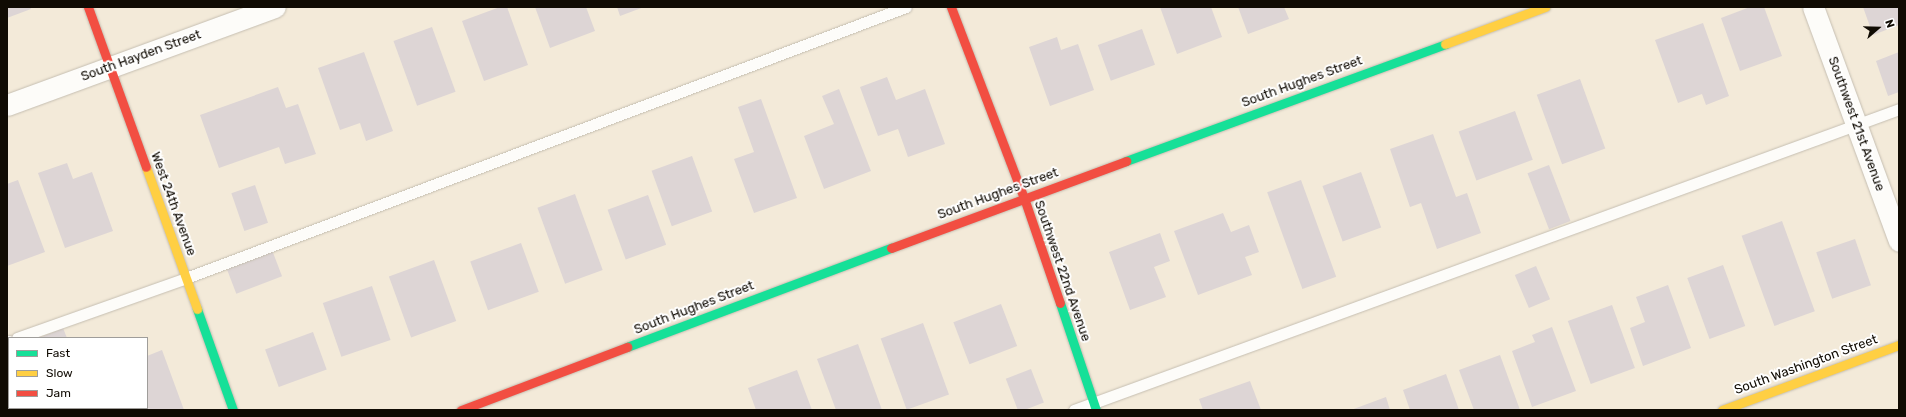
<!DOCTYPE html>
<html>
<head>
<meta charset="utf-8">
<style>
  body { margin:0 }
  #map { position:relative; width:1906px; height:417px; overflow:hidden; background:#f3ead9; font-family:Rubik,sans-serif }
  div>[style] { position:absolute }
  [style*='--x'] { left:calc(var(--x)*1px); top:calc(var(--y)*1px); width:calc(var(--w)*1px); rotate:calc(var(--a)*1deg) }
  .building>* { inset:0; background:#ddd5d5; transform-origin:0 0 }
  .roads { filter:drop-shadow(0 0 1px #c5beb1) drop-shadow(0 0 1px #c5beb1) }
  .lane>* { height:11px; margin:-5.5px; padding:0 5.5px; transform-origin:5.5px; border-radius:5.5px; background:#fdfcf9 }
  .street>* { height:21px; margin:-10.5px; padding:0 10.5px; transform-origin:10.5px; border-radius:10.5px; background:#fdfcf9 }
  .fast>* { height:9px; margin:-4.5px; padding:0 4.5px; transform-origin:4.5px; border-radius:4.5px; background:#16e098 }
  .slow>* { height:9px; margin:-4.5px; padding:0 4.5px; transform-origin:4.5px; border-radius:4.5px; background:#ffcf43 }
  .jam>* { height:9px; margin:-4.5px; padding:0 4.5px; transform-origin:4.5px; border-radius:4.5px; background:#f24e42 }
  span { translate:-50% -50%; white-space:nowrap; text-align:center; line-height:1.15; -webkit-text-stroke:4px #fff; paint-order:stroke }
  .street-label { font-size:13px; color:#100b03 }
  .frame { position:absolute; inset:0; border:8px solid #100b03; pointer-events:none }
  .legend { position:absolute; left:8px; top:337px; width:140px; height:72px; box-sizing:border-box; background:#fff; border:1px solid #9f9d9a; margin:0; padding:5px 7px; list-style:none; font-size:12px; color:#100b03 }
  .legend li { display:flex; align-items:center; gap:8px; height:20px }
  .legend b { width:20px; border:1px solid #9f9d9a }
  .north { position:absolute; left:1858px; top:8px; width:40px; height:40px; -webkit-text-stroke:3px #fff; paint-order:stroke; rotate:70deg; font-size:11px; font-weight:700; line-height:16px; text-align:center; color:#100b03 }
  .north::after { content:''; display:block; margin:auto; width:14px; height:18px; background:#100b03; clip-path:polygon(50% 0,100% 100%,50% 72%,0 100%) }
</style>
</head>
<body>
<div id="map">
  <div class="building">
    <div style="clip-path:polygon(7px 7px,30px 7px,31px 9px,7px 18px)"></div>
    <div style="clip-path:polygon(500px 7px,507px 7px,528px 65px,484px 81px,462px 21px)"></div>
    <div style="clip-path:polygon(535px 7px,586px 7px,595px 31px,550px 48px)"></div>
    <div style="clip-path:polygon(617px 7px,644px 7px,620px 16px)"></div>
    <div style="clip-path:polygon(1160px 7px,1211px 7px,1222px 37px,1177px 54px)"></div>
    <div style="clip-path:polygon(1238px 7px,1284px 7px,1289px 19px,1248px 34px)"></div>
    <div style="clip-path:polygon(1750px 7px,1764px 7px,1782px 56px,1740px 71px,1721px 18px)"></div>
    <div style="clip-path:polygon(1863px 7px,1899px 7px,1899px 25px,1873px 35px)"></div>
    <div style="clip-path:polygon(1703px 23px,1729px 96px,1706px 105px,1702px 94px,1678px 103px,1655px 40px)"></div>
    <div style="left:432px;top:27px;width:69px;height:41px;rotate:70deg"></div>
    <div style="left:1142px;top:29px;width:38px;height:47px;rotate:70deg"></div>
    <div style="clip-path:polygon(1057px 37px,1061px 50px,1078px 44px,1094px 90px,1050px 106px,1029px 47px)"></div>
    <div style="clip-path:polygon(364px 52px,393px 131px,366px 141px,360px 123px,340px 130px,318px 68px)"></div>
    <div style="clip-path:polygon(1899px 52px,1899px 92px,1888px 96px,1876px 61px)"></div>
    <div style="clip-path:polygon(887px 77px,896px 100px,925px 89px,945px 144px,908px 157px,898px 129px,878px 136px,860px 87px)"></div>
    <div style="left:1580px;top:79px;width:74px;height:46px;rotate:70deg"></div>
    <div style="clip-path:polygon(278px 87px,286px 108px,298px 104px,316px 154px,285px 164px,279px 147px,219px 168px,200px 115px)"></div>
    <div style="clip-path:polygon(839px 89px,871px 171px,824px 189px,804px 136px,834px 124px,822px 96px)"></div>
    <div style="clip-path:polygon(761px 99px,797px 198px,754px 213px,734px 159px,754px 152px,738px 107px)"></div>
    <div style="left:1515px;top:111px;width:52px;height:60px;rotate:70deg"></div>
    <div style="clip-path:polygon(1433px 134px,1456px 197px,1467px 193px,1481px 233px,1437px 249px,1421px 203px,1410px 207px,1390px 149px)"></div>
    <div style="left:692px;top:156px;width:59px;height:43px;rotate:70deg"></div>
    <div style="clip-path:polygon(67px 163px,73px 179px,92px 172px,113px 231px,65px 248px,38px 173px)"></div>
    <div style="left:1549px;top:165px;width:60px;height:23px;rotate:69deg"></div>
    <div style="left:1361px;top:172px;width:59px;height:41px;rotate:70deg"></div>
    <div style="clip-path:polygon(18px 180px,45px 252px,7px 266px,7px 184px)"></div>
    <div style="left:1301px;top:180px;width:103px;height:36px;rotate:70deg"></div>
    <div style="left:255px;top:185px;width:40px;height:25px;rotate:71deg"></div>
    <div style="left:575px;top:194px;width:81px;height:40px;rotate:70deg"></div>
    <div style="left:648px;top:195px;width:53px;height:43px;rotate:70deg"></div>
    <div style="clip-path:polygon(1223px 213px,1231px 232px,1249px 225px,1259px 252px,1245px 257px,1252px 275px,1198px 295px,1174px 231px)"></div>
    <div style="left:1782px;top:221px;width:96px;height:43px;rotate:70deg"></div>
    <div style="clip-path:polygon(1160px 233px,1170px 261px,1154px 267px,1166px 297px,1130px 310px,1109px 252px)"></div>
    <div style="left:1855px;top:239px;width:49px;height:41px;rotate:71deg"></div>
    <div style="left:521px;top:243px;width:52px;height:54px;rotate:70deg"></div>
    <div style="left:272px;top:250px;width:28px;height:49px;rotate:69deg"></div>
    <div style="left:434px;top:260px;width:65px;height:48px;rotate:70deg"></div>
    <div style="left:1723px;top:265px;width:65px;height:38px;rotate:70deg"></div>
    <div style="left:1536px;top:266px;width:36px;height:23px;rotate:67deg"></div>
    <div style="clip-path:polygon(1668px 285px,1691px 348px,1643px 366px,1630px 328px,1645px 322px,1636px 297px)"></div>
    <div style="left:372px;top:286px;width:57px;height:52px;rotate:71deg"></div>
    <div style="left:1001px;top:304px;width:45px;height:51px;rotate:69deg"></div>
    <div style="left:1612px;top:305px;width:67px;height:47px;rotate:70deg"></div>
    <div style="left:923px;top:323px;width:76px;height:45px;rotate:70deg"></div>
    <div style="clip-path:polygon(1552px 327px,1576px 391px,1532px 407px,1512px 351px,1535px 342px,1532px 335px)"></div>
    <div style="clip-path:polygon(63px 328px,67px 338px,39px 338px)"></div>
    <div style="left:313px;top:332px;width:40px;height:51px;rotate:70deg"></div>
    <div style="clip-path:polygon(858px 344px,882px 410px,836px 410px,817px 359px)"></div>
    <div style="clip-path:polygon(162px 350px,184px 410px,139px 410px,138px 408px,147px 408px,147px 356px)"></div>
    <div style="clip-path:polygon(1500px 355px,1520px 410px,1474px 410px,1459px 370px)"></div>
    <div style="left:1031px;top:369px;width:36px;height:27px;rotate:69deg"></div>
    <div style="clip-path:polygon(797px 370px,812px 410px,756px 410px,748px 388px)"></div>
    <div style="clip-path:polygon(1446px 374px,1459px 410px,1410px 410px,1403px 390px)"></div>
    <div style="clip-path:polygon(1250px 381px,1261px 410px,1203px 410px,1199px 399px)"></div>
    <div style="clip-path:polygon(7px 385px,9px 385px,9px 408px,43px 410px,7px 410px)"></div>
    <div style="clip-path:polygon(1386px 397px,1390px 410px,1351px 410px)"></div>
    <div style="left:69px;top:408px;width:39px;height:5px"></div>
  </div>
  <div class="roads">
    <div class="lane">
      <div style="--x:17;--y:338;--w:179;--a:-19.5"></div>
      <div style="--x:186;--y:278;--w:769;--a:-20.63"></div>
      <div style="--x:7;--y:342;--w:2;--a:-27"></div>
      <div style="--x:1074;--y:410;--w:878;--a:-20.04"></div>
    </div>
    <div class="street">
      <div style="--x:1813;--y:7;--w:249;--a:69.8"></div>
      <div style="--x:7;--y:105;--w:285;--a:-20.1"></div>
    </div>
    <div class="fast">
      <div style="--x:1126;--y:161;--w:340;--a:-20.1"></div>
      <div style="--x:1060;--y:303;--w:113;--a:71.4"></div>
      <div style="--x:197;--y:309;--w:107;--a:70.4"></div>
      <div style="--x:627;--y:347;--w:282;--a:-20.6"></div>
    </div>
    <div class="slow">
      <div style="--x:1445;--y:44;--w:107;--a:-20.3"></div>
      <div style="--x:146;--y:167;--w:151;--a:70.2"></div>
      <div style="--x:1722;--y:410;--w:189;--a:-20.2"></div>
    </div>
    <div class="jam">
      <div style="--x:88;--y:7;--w:170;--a:70.1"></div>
      <div style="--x:951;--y:7;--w:204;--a:69.1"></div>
      <div style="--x:1024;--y:198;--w:111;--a:71.1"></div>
      <div style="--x:891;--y:248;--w:251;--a:-20.3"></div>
      <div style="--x:461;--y:410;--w:178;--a:-20.8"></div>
    </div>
  </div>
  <div class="street-label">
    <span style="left:141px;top:56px;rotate:-20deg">South Hayden Street</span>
    <span style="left:1302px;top:82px;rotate:-20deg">South Hughes Street</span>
    <span style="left:1856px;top:124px;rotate:70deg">Southwest 21st Avenue</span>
    <span style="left:998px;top:194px;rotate:-20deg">South Hughes Street</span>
    <span style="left:173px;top:204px;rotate:70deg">West 24th Avenue</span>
    <span style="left:1062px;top:271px;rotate:71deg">Southwest 22nd Avenue</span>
    <span style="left:694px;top:308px;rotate:-21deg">South Hughes Street</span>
    <span style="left:1806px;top:365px;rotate:-20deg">South Washington Street</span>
  </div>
  <div class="frame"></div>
  <ul class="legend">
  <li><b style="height:5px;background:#16e098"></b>Fast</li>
  <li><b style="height:5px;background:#ffcf43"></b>Slow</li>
  <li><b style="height:5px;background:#f24e42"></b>Jam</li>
  </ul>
  <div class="north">N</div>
</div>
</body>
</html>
